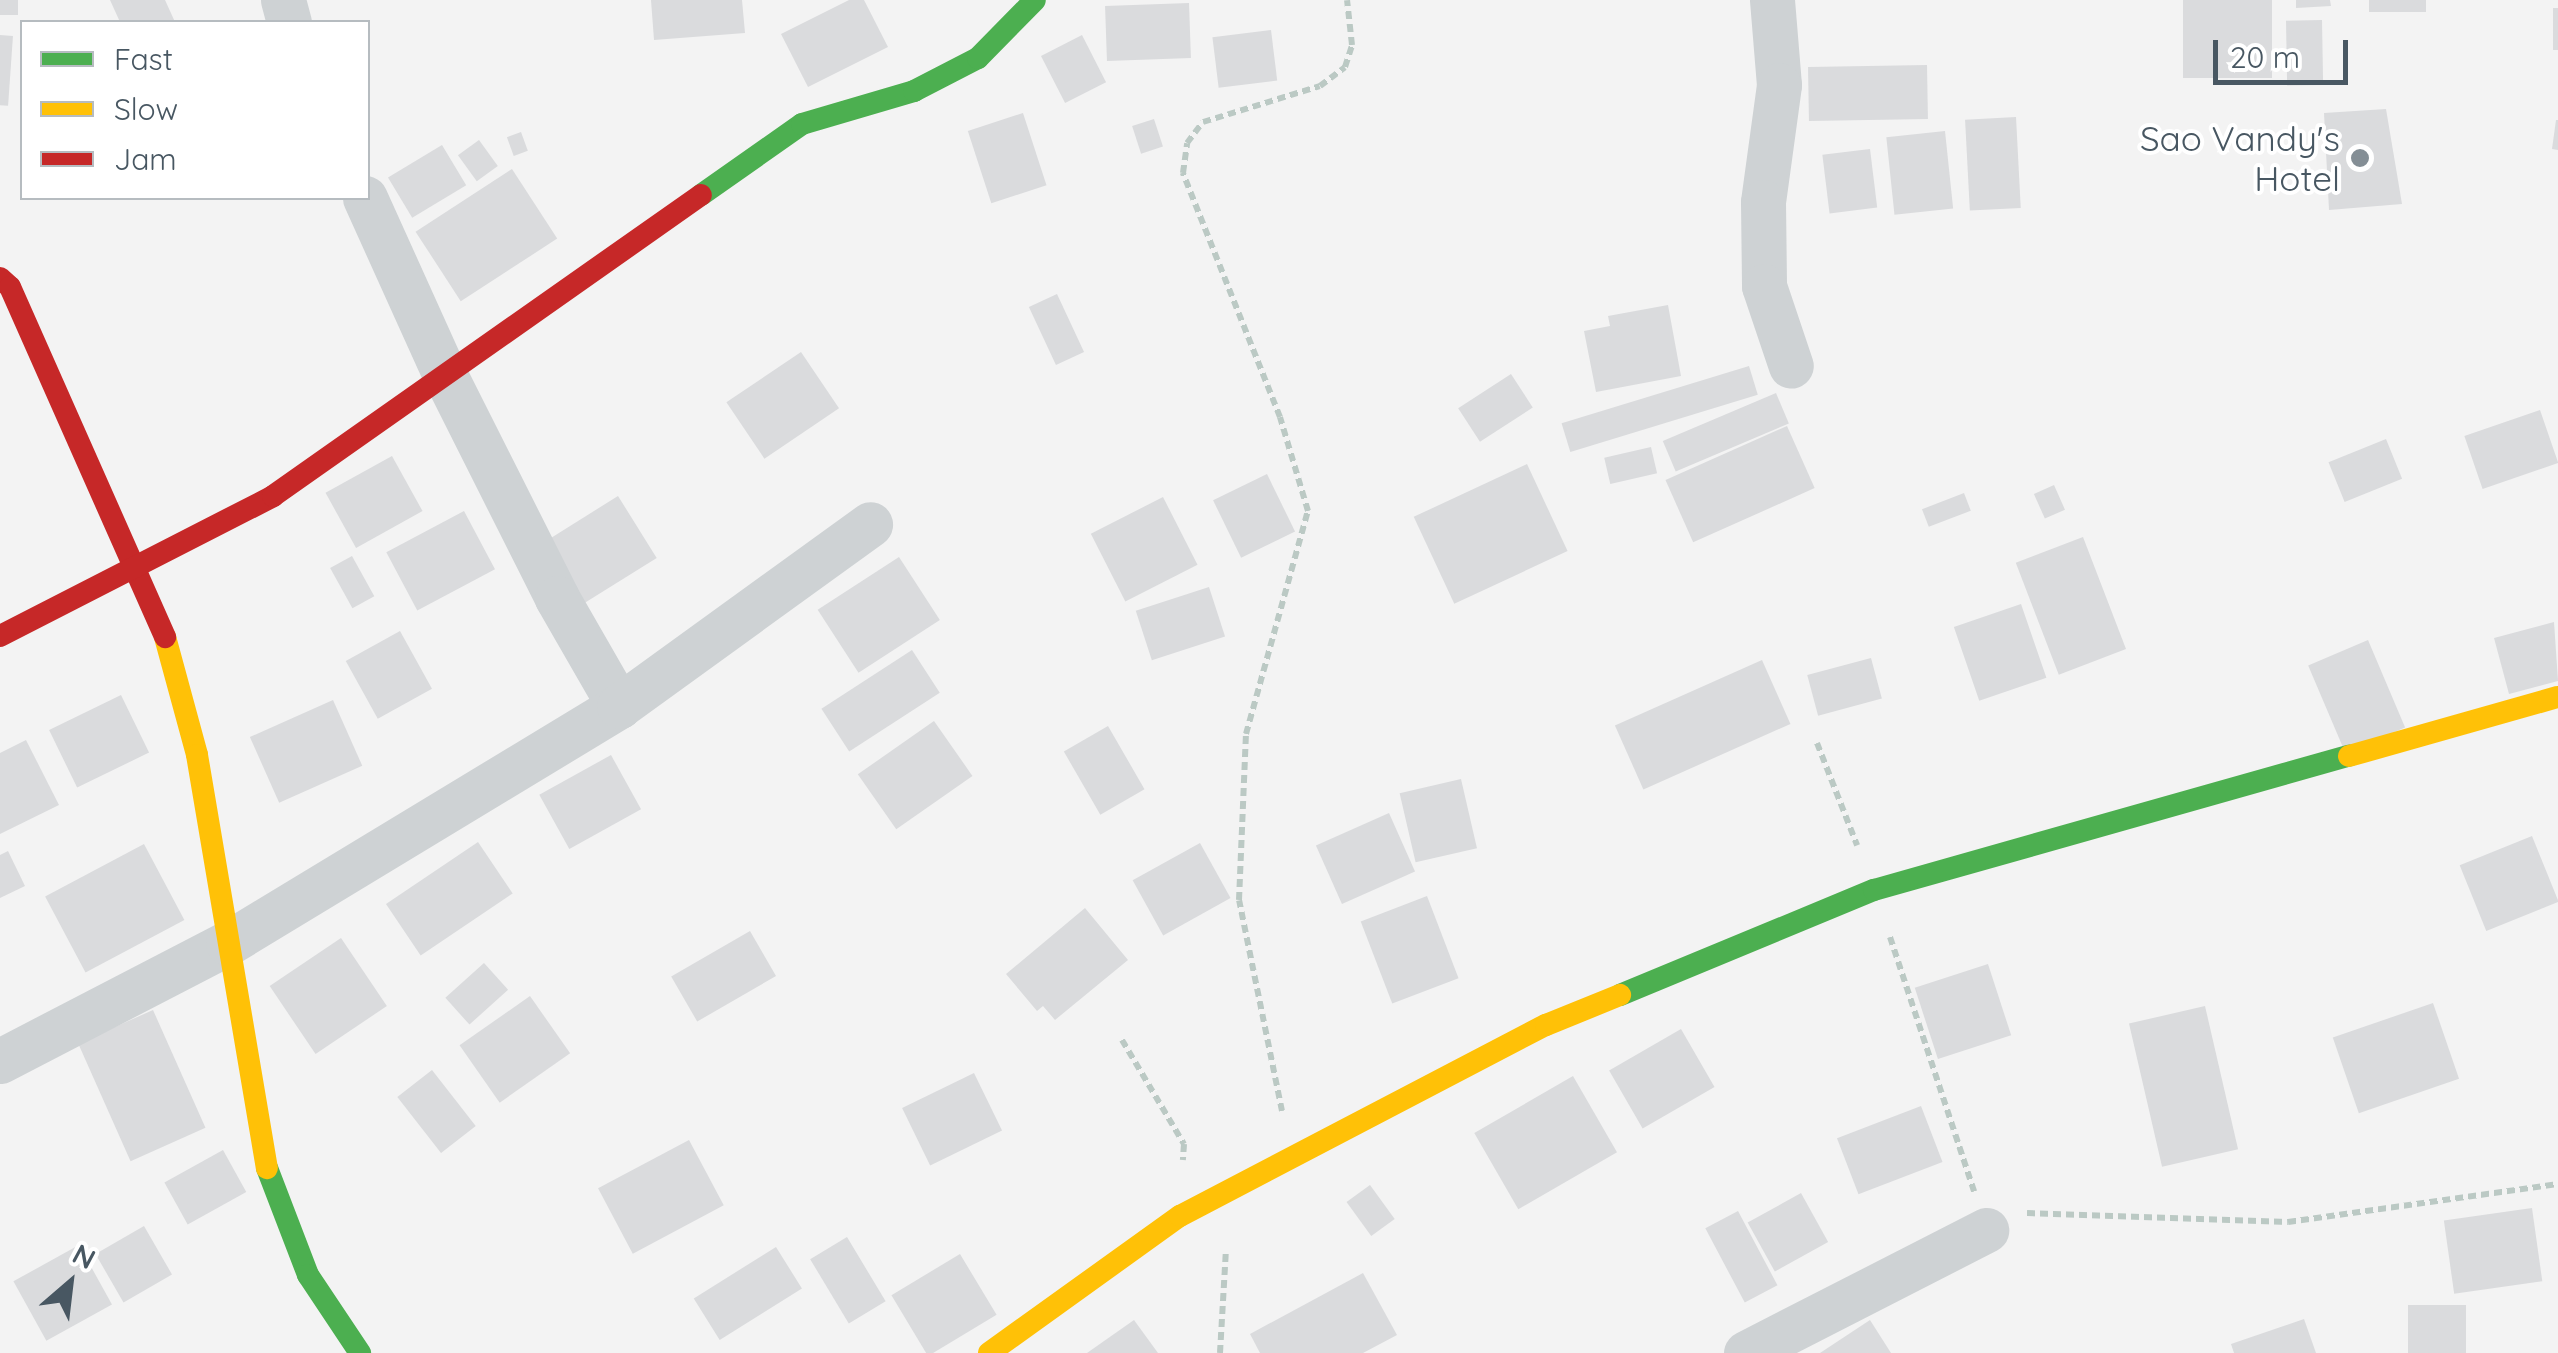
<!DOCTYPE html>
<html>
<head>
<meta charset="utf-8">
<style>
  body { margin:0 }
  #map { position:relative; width:2558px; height:1353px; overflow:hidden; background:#f3f3f3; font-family:Quicksand,sans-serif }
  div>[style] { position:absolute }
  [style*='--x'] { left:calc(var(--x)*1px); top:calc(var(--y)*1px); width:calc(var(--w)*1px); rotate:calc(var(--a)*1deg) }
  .building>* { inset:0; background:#dadbdd; transform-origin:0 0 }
  .path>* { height:6px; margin-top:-3px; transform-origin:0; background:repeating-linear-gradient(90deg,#bbc9c4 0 8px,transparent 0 13px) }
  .street>* { height:45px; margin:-22.5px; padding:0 22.5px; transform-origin:22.5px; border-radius:22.5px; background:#ced2d4 }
  .fast>* { height:22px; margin:-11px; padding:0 11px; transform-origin:11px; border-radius:11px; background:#4caf50 }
  .slow>* { height:22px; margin:-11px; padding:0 11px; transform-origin:11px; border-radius:11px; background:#ffc107 }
  .jam>* { height:22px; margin:-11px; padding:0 11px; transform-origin:11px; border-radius:11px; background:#c62828 }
  .dots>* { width:28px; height:28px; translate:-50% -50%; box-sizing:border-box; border:5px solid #fff; border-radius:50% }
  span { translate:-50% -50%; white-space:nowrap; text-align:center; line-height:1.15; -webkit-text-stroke:8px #fff; paint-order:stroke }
  .poi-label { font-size:35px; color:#485762 }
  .right { translate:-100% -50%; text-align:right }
  .legend { position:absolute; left:20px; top:20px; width:350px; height:180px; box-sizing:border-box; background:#fff; border:2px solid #b6bcc0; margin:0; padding:12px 18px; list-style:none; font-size:30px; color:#485762 }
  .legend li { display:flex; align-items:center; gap:20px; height:50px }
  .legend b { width:50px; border:2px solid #b6bcc0 }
  .north { position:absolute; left:20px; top:1233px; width:100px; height:100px; -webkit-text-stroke:8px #fff; paint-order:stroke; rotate:28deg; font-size:28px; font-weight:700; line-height:40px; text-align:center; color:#485762 }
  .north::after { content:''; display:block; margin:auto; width:35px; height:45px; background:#485762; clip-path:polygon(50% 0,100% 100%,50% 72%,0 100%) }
  .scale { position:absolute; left:2213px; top:40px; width:135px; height:45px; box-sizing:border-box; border:5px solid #485762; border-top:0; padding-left:12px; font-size:30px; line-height:35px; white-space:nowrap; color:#485762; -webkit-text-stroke:8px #fff; paint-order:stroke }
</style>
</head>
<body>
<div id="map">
  <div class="building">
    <div style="left:0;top:0;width:18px;height:15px"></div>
    <div style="clip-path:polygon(110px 0,165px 0,175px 22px,120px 22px)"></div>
    <div style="clip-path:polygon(651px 0,742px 0,745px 33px,654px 40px)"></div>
    <div style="clip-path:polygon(849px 0,864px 0,888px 47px,808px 87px,781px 34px)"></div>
    <div style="left:2183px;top:0;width:89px;height:78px"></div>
    <div style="clip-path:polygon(2296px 0,2330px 0,2331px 6px,2296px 8px)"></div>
    <div style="left:2369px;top:0;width:57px;height:12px"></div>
    <div style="left:1189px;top:3px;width:55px;height:84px;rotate:88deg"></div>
    <div style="left:2553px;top:8px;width:5px;height:42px"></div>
    <div style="left:2322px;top:20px;width:65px;height:36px;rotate:89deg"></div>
    <div style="left:1271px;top:30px;width:51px;height:59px;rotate:83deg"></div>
    <div style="left:0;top:35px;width:13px;height:70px;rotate:4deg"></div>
    <div style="left:1082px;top:35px;width:53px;height:46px;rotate:63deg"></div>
    <div style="left:1927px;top:65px;width:54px;height:119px;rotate:89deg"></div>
    <div style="clip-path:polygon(2386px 109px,2402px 204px,2329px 210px,2324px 113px)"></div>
    <div style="left:1023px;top:113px;width:76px;height:58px;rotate:72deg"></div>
    <div style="left:2016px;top:117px;width:91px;height:51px;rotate:87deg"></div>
    <div style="left:1154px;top:119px;width:29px;height:23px;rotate:72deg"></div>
    <div style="clip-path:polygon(2556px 120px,2558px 120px,2558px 150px,2552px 149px)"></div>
    <div style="left:1945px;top:131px;width:78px;height:59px;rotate:84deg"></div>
    <div style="left:521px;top:132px;width:20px;height:15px;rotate:70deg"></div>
    <div style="left:479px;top:140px;width:32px;height:26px;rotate:54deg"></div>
    <div style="left:442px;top:145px;width:47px;height:63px;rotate:59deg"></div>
    <div style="left:1870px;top:149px;width:59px;height:48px;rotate:83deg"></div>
    <div style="left:512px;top:169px;width:83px;height:115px;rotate:57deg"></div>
    <div style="left:1057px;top:294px;width:64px;height:31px;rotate:65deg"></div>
    <div style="clip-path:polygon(1668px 305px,1681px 376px,1596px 392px,1584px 331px,1610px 326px,1608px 316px)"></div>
    <div style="left:801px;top:352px;width:68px;height:90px;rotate:56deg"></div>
    <div style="left:1749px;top:366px;width:30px;height:196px;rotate:73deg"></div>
    <div style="left:1511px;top:374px;width:40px;height:63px;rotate:57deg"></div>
    <div style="left:1776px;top:393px;width:33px;height:123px;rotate:67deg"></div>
    <div style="left:2540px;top:410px;width:56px;height:80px;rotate:71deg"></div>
    <div style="left:1787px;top:426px;width:68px;height:133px;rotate:66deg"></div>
    <div style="left:2386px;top:439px;width:43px;height:62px;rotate:68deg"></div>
    <div style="left:1651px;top:447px;width:27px;height:48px;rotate:77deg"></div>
    <div style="left:392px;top:456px;width:63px;height:76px;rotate:61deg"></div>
    <div style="left:1527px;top:464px;width:96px;height:125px;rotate:65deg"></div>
    <div style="left:1267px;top:474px;width:64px;height:60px;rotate:64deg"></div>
    <div style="left:2054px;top:485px;width:27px;height:22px;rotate:66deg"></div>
    <div style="left:1964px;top:493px;width:19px;height:45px;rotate:69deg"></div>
    <div style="left:618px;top:496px;width:73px;height:88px;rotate:58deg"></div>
    <div style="left:1163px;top:497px;width:76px;height:81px;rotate:63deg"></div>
    <div style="left:464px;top:511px;width:66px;height:88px;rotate:62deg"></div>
    <div style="left:2083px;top:537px;width:120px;height:72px;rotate:69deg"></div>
    <div style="left:352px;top:556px;width:46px;height:25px;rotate:61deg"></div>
    <div style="left:899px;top:557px;width:75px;height:97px;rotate:57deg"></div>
    <div style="left:1209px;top:587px;width:52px;height:77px;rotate:72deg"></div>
    <div style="left:2021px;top:604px;width:78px;height:71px;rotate:71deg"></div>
    <div style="clip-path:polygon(2554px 622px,2558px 681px,2509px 694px,2494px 638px)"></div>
    <div style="left:400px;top:631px;width:66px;height:62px;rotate:61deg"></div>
    <div style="left:2368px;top:640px;width:95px;height:65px;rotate:67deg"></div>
    <div style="left:912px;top:650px;width:51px;height:108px;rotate:57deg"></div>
    <div style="left:1871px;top:658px;width:42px;height:66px;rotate:75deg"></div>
    <div style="left:1762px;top:660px;width:70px;height:161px;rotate:66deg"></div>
    <div style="left:121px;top:695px;width:64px;height:80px;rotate:64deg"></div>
    <div style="left:333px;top:700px;width:72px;height:91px;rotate:66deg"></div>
    <div style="left:934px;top:721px;width:67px;height:93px;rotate:55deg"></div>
    <div style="left:1108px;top:726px;width:73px;height:51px;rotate:60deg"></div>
    <div style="clip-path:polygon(26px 740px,59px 805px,0 834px,0 753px)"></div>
    <div style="left:611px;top:755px;width:62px;height:82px;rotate:61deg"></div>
    <div style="left:1461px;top:779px;width:71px;height:63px;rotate:77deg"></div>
    <div style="left:1389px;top:813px;width:64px;height:80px;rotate:66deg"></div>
    <div style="left:2532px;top:836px;width:71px;height:78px;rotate:68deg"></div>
    <div style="left:478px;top:842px;width:62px;height:111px;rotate:56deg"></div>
    <div style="left:1200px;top:843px;width:63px;height:77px;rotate:61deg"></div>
    <div style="left:144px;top:844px;width:86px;height:112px;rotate:62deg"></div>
    <div style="clip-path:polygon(8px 851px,25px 886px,0 898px,0 855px)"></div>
    <div style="left:1427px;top:896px;width:88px;height:71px;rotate:69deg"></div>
    <div style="clip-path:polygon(1085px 908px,1128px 960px,1055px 1020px,1043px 1006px,1037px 1011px,1006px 974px)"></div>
    <div style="left:750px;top:931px;width:52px;height:91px;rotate:60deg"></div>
    <div style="left:341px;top:938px;width:82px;height:86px;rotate:56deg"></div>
    <div style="left:484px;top:963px;width:36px;height:52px;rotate:48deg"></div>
    <div style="left:1988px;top:964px;width:75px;height:77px;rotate:72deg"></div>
    <div style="left:530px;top:996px;width:70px;height:86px;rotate:55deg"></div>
    <div style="left:2433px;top:1003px;width:80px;height:106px;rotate:71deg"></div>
    <div style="left:2205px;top:1006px;width:147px;height:78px;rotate:77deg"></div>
    <div style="left:153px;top:1010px;width:129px;height:82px;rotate:66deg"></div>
    <div style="left:1681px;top:1029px;width:67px;height:83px;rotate:60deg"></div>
    <div style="left:432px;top:1070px;width:71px;height:44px;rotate:52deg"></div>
    <div style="left:974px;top:1073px;width:64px;height:80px;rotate:64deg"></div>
    <div style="left:1573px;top:1076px;width:88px;height:114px;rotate:60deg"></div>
    <div style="left:1921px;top:1106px;width:60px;height:90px;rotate:69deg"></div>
    <div style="left:689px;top:1140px;width:74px;height:103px;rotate:62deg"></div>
    <div style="left:223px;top:1150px;width:48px;height:67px;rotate:61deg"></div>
    <div style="left:1370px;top:1185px;width:42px;height:29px;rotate:54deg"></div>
    <div style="left:1801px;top:1193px;width:56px;height:61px;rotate:61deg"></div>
    <div style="left:2532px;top:1208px;width:74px;height:89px;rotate:82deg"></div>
    <div style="left:1738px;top:1211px;width:84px;height:37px;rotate:62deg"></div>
    <div style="left:144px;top:1226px;width:56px;height:56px;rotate:60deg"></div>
    <div style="left:847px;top:1237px;width:75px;height:43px;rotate:59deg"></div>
    <div style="left:79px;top:1245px;width:68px;height:75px;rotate:61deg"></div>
    <div style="left:776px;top:1247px;width:49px;height:97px;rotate:58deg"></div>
    <div style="left:960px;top:1254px;width:71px;height:80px;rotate:59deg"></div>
    <div style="clip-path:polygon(1363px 1273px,1397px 1335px,1363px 1353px,1260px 1353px,1250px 1334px)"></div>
    <div style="left:2408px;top:1305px;width:58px;height:48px"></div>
    <div style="clip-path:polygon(2304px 1319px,2316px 1353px,2234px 1353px,2231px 1344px)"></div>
    <div style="clip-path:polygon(1134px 1320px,1158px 1353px,1087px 1353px)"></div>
    <div style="clip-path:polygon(1870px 1320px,1891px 1353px,1820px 1353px)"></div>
  </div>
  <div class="path">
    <div style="--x:1817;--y:743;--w:110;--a:68.6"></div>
    <div style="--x:1890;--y:937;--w:268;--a:71.7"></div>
    <div style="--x:1122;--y:1040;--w:121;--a:59.2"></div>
    <div style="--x:1184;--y:1144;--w:16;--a:94"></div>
    <div style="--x:1282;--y:1111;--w:215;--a:-101.5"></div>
    <div style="--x:1239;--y:900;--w:166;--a:-87.6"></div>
    <div style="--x:1246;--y:734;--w:231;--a:-74.5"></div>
    <div style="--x:1308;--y:511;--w:98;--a:-106.6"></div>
    <div style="--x:1280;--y:417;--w:263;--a:-111.7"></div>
    <div style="--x:1183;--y:173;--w:30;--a:-82"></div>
    <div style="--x:1187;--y:143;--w:26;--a:-53"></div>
    <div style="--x:1203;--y:122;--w:122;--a:-17.1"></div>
    <div style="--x:1320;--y:86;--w:31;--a:-37"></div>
    <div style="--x:1345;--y:67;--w:23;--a:-72"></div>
    <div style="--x:1352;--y:45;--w:45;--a:-96.3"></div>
    <div style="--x:2027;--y:1213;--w:261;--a:2"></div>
    <div style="--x:2288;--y:1222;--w:273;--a:-8"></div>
    <div style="--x:1220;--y:1353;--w:103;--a:-86.7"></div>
  </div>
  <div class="street">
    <div style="--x:283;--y:0;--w:23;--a:75"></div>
    <div style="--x:1772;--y:0;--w:85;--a:85.3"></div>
    <div style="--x:1779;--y:85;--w:118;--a:97.8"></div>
    <div style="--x:1763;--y:202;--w:84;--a:89.3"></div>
    <div style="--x:1764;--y:286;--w:84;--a:71.4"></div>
    <div style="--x:365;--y:198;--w:192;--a:65.7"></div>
    <div style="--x:444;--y:373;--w:252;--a:63.3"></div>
    <div style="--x:557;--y:598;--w:125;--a:60.1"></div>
    <div style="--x:0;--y:1061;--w:257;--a:-27.4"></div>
    <div style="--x:228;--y:943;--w:457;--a:-31.2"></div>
    <div style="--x:619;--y:706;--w:310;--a:-35.9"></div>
    <div style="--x:1746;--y:1353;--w:270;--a:-27.1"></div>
  </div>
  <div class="fast">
    <div style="--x:701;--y:195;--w:123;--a:-35.1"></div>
    <div style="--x:802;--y:124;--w:117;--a:-16.4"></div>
    <div style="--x:914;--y:91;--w:72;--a:-27.3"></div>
    <div style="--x:978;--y:58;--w:81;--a:-45.5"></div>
    <div style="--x:1620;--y:995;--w:275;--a:-22.5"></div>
    <div style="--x:1874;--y:890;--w:494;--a:-15.8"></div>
    <div style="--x:267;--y:1168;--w:115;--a:69"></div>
    <div style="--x:308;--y:1275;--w:94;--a:56.3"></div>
  </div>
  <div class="slow">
    <div style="--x:165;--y:637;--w:122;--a:74.8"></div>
    <div style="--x:197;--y:755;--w:419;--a:80.4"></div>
    <div style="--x:2349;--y:756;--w:217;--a:-15.8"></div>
    <div style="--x:989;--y:1353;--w:235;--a:-35.7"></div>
    <div style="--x:1180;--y:1216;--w:413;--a:-27.6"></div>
    <div style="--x:1546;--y:1025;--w:80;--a:-22.1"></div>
  </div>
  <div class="jam">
    <div style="--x:0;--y:278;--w:13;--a:42"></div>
    <div style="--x:10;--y:287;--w:383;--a:66.1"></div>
    <div style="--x:0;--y:636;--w:307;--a:-27.1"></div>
    <div style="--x:273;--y:496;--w:523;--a:-35.12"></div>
  </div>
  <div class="dots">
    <div style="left:2360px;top:158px;background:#848e95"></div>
  </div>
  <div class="poi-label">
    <span class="right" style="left:2340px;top:158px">Sao Vandy's<br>Hotel</span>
  </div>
  <ul class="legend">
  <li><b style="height:12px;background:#4caf50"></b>Fast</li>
  <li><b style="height:12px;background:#ffc107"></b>Slow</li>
  <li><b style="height:12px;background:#c62828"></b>Jam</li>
  </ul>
  <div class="north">N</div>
  <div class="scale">20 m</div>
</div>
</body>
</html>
